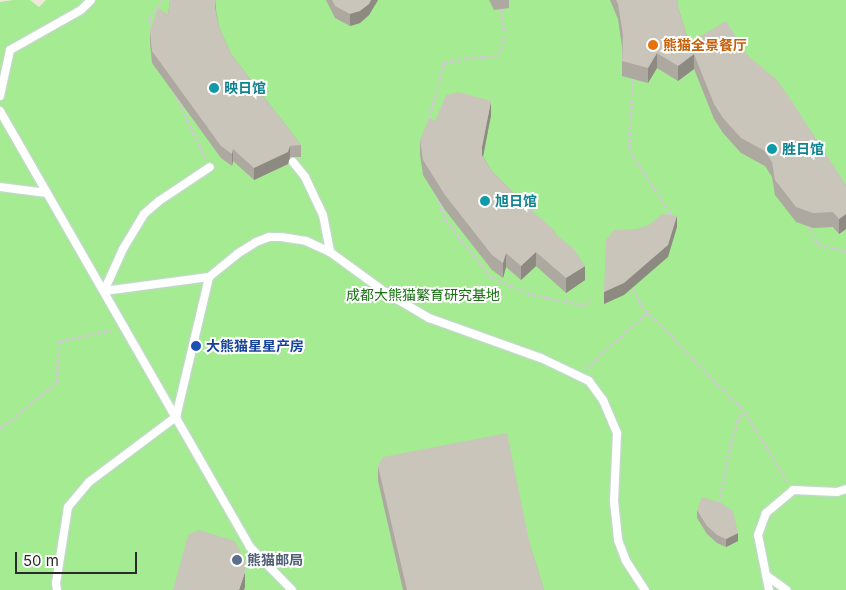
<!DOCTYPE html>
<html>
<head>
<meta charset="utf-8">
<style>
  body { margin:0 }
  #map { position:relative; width:846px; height:590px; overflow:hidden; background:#eee8db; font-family:Inter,"Noto Sans SC",sans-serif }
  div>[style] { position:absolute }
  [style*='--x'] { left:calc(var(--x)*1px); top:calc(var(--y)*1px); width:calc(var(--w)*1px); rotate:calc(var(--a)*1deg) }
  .green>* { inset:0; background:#a4eb91 }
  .path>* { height:3px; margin-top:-1.5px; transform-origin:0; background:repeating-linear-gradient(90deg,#ccc 0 4px,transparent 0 6.5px) }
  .roads { filter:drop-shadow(0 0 1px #d0d1e5) drop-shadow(0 0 1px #d0d1e5) }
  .service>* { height:8px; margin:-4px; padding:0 4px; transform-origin:4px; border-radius:4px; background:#fff }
  .wall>* { inset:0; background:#ada9a0 }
  .shaded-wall>* { inset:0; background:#8d8a82 }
  .building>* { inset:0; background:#c9c5ba }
  .dots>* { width:14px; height:14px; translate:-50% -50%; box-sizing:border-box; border:2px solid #fff; border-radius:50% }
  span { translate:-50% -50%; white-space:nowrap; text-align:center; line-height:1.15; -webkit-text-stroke:4px #fff; paint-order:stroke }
  .food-label { font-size:14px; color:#c56008; font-weight:700 }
  .left { translate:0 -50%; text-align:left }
  .culture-label { font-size:14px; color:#0d838f; font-weight:700 }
  .park-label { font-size:14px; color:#197012 }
  .transit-label { font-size:14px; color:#164399; font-weight:700 }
  .service-label { font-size:14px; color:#4e5e75; font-weight:700 }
  .scale { position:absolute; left:15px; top:552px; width:122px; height:22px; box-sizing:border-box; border:2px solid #2a2a2a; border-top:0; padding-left:6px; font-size:15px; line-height:18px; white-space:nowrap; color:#2a2a2a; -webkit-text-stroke:4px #fff; paint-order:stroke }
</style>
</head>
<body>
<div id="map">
  <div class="green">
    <div style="clip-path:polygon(13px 0,30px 0,39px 7px,46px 0,846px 0,846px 590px,0 590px,0 2px)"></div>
  </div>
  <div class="path">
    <div style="--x:152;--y:30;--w:11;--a:-105"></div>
    <div style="--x:149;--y:19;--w:23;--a:-56"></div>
    <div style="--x:633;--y:79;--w:71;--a:93.2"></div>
    <div style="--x:629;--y:150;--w:75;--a:56.9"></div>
    <div style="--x:670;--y:213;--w:5;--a:101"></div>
    <div style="--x:173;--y:90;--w:76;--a:64.4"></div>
    <div style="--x:426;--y:130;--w:69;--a:-75"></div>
    <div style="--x:444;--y:63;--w:23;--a:-13"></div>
    <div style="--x:466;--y:58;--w:32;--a:-4"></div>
    <div style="--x:498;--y:56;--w:19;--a:-69"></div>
    <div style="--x:505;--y:38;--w:29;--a:-98"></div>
    <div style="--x:437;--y:195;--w:25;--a:72"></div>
    <div style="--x:445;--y:219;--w:74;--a:51.6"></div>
    <div style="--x:491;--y:277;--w:43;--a:23"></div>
    <div style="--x:531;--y:294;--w:53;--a:11.9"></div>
    <div style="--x:583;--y:305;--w:9;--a:-36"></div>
    <div style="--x:809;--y:227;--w:19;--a:62"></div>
    <div style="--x:818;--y:244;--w:29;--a:14"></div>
    <div style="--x:633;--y:288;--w:17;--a:66"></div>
    <div style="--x:640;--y:304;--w:151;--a:45.8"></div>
    <div style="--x:745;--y:412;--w:81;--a:58.7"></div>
    <div style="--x:586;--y:368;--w:84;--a:-42.1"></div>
    <div style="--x:0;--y:429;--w:74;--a:-39.5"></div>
    <div style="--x:57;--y:382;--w:41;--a:-87.2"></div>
    <div style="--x:59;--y:341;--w:54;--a:-11.7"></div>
    <div style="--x:719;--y:504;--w:63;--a:-79"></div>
    <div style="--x:731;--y:442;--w:26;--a:-72"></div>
    <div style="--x:739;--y:417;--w:8;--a:-40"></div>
  </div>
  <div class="roads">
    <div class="service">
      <div style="--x:0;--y:96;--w:47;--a:-77.7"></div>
      <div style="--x:10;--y:50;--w:81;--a:-29.4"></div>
      <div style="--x:81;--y:10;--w:14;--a:-45"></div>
      <div style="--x:0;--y:111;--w:503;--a:60.17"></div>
      <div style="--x:250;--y:547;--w:60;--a:45.7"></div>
      <div style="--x:293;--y:162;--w:19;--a:51"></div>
      <div style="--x:305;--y:177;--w:42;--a:64.7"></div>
      <div style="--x:323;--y:215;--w:38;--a:79"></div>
      <div style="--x:0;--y:187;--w:47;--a:7.3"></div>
      <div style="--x:104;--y:291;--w:46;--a:-65.7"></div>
      <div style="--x:123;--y:249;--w:41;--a:-59"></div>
      <div style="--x:144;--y:214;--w:20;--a:-41"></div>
      <div style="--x:159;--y:201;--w:61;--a:-33.7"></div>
      <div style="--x:104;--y:291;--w:106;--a:-7.6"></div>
      <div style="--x:767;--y:576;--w:24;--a:36"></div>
      <div style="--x:57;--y:590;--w:7;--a:-98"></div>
      <div style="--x:56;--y:583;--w:77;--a:-81"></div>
      <div style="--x:68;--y:507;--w:33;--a:-50"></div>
      <div style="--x:89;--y:482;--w:109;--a:-36.8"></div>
      <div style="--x:176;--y:417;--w:144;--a:-76.7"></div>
      <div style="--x:209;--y:277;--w:36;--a:-39"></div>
      <div style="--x:237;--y:254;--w:22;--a:-32"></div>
      <div style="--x:256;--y:242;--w:14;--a:-21"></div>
      <div style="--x:269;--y:237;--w:12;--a:0"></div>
      <div style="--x:281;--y:237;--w:25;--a:9"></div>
      <div style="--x:306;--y:241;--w:26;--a:25"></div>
      <div style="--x:330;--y:252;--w:68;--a:36"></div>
      <div style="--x:385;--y:292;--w:51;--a:30.6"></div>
      <div style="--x:429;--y:318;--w:119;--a:19.7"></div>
      <div style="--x:541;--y:358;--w:53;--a:25.6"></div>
      <div style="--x:589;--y:381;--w:24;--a:54"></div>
      <div style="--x:603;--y:400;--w:36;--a:67"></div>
      <div style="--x:617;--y:433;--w:68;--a:92.5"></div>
      <div style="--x:614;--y:501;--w:39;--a:84"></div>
      <div style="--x:618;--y:540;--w:22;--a:69"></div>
      <div style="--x:626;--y:561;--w:35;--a:57"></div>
      <div style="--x:769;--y:590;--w:56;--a:-101.3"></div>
      <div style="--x:758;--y:535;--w:23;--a:-70"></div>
      <div style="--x:766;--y:513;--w:35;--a:-40"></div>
      <div style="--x:793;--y:490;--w:44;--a:2.6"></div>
      <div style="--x:837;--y:492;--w:9;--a:-18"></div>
    </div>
  </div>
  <div class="wall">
    <div style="clip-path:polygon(170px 0,216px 0,216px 10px,219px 27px,231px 54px,301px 145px,301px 157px,290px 157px,288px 164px,254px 180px,233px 161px,232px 166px,221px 158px,152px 63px,150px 43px,150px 31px,168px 14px)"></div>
    <div style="clip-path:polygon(326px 0,378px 0,369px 15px,360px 23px,350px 26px,335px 18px)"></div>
    <div style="clip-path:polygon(489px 0,509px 0,509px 8px,494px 10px)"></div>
    <div style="clip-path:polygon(610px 0,677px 0,678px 7px,689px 43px,747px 55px,846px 185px,846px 229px,839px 234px,833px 227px,813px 228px,796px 222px,775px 195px,772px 177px,765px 166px,741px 153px,723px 133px,714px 119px,694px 69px,678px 81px,657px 68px,648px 83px,622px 76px,622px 47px,618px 19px)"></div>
    <div style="clip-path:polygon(491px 115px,483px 156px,491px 170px,521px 201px,556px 235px,585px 280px,566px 293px,536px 266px,521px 280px,506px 267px,503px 278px,492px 270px,445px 210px,423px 175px,420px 155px,420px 140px,435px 121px)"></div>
    <div style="clip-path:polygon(378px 466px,530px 545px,544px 590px,403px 590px,378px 481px)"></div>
    <div style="clip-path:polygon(697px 510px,738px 541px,726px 547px,717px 543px,707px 534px,697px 518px)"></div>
  </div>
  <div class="shaded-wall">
    <div style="clip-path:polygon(371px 0,378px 0,369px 15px,360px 23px,350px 26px,350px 14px)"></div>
    <div style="clip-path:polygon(657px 53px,657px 68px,648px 83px,648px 68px)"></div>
    <div style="clip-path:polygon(694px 54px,694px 69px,678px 81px,678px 66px)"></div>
    <div style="clip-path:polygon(491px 101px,491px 115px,482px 162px,482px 147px)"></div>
    <div style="clip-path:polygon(290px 146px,290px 157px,288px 164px,254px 180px,254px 168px)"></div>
    <div style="clip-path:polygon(233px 149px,233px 161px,232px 166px,232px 154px)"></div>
    <div style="clip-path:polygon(846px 214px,846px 229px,839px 234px,839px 219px)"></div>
    <div style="clip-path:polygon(677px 216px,677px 227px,668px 257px,624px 295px,604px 304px,604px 292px)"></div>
    <div style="clip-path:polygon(536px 252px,536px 266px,521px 280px,521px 266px)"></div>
    <div style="clip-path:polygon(506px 253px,506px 267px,503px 278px,503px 263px)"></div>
    <div style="clip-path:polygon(585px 266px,585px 280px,566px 293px,566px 278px)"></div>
    <div style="clip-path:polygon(738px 533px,738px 541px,726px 547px,726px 539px)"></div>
    <div style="clip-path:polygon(245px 572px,245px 587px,244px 590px,239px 590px)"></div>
  </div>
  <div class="building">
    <div style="clip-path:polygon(170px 0,216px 0,215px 8px,219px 27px,231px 54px,301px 145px,290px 146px,288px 152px,254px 168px,233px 149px,232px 154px,221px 146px,152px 51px,150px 31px,158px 8px,168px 14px)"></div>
    <div style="clip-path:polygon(332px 0,371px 0,369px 4px,360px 11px,350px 14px,335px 6px)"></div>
    <div style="clip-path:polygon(616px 0,677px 0,678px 7px,689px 43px,726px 21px,747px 55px,776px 79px,787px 94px,846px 185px,846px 214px,839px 219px,833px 212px,813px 213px,796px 207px,775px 180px,772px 162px,765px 151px,741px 138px,723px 118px,714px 104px,694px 54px,678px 66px,657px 53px,648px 68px,622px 61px,623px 35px,618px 4px)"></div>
    <div style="clip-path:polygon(459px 92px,491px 101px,482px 147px,482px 155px,491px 170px,521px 201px,556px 232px,555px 234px,573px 248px,585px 266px,566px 278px,536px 252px,521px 266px,506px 253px,503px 263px,492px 255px,445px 195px,423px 160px,420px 140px,429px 118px,435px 121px,446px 95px)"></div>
    <div style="clip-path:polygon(662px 214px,677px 216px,668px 245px,624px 283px,604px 292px,606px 240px,614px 230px,636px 229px,649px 225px)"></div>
    <div style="clip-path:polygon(507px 433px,530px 545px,544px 590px,407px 590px,378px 466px,383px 457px)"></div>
    <div style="clip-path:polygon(702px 497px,721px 503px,733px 511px,738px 533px,726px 539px,717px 535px,707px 526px,697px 510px)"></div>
    <div style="clip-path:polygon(199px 530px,235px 541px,245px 561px,245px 572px,239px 590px,173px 590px,188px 535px)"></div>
  </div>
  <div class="dots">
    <div style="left:653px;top:45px;background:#e8710a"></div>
    <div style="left:214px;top:88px;background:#0f9aa8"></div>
    <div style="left:772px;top:149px;background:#0f9aa8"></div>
    <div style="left:485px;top:201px;background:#0f9aa8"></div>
    <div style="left:196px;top:346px;background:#1a4fb4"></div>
    <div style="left:237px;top:560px;background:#5c6f8a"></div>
  </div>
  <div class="food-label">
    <span class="left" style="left:663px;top:45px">熊猫全景餐厅</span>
  </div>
  <div class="culture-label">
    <span class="left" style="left:224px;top:88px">映日馆</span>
    <span class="left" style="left:782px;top:149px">胜日馆</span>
    <span class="left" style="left:495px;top:201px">旭日馆</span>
  </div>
  <div class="park-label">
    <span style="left:423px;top:295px">成都大熊猫繁育研究基地</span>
  </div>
  <div class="transit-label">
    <span class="left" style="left:206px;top:346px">大熊猫星星产房</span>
  </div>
  <div class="service-label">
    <span class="left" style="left:247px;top:560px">熊猫邮局</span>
  </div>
  <div class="scale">50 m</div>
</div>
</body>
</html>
